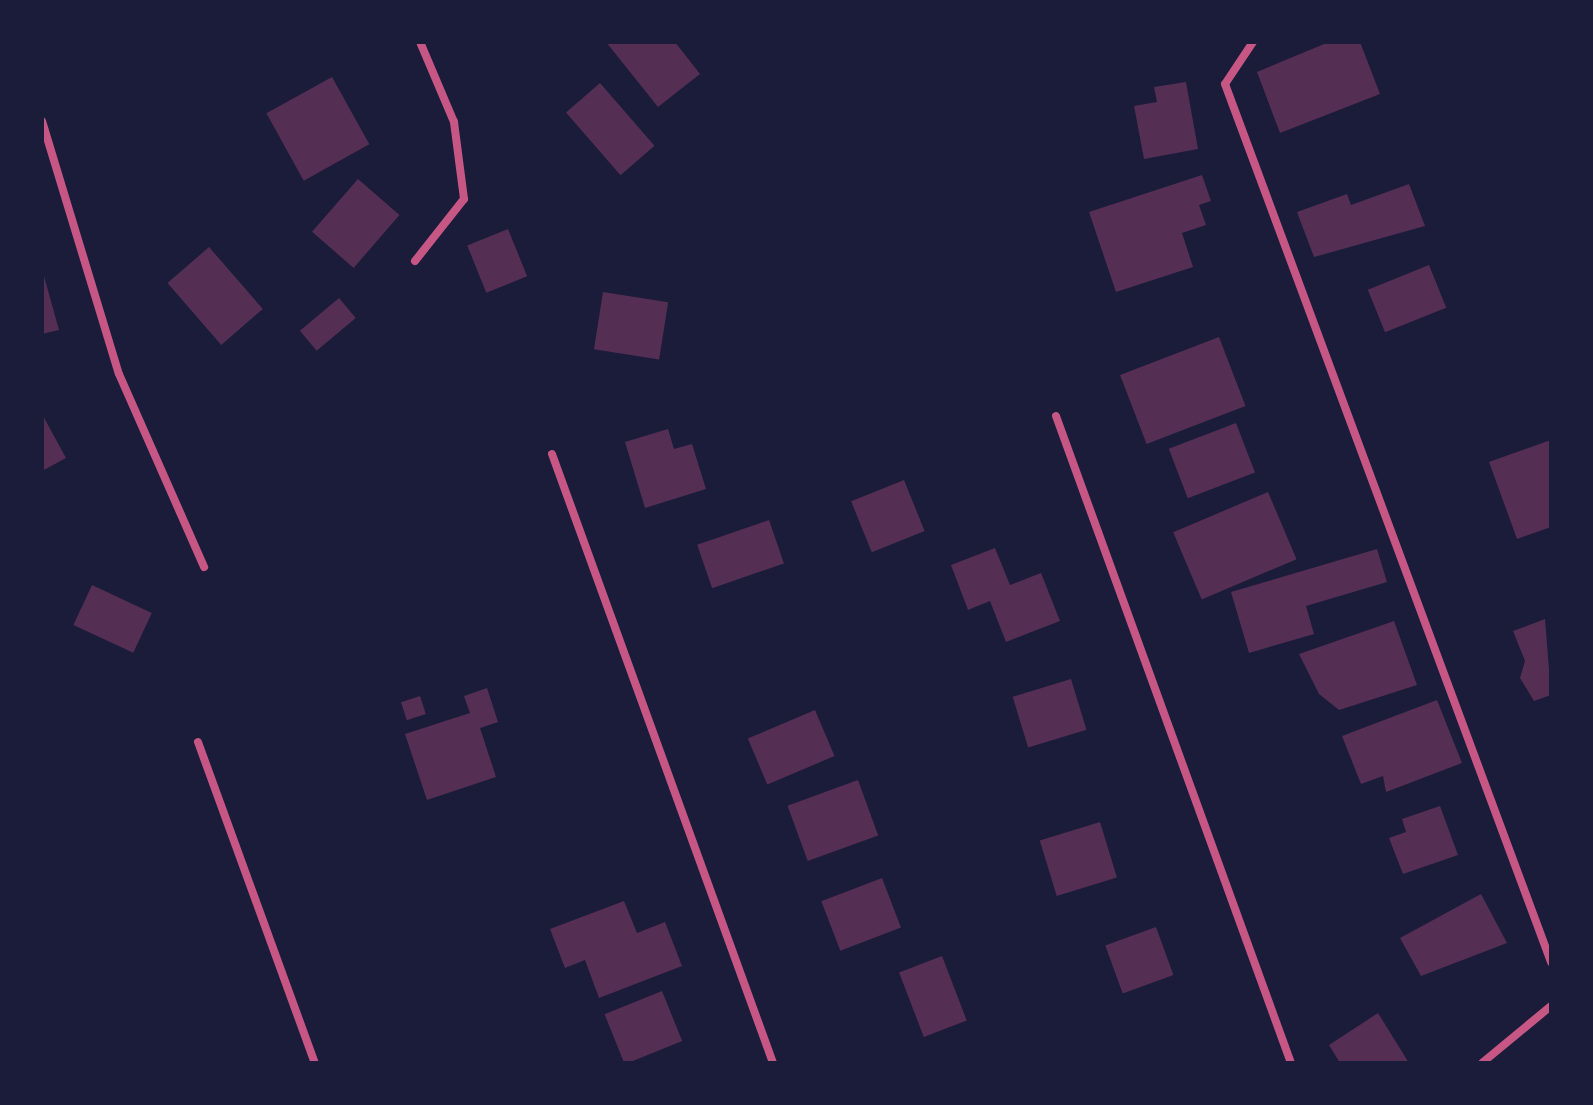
<!DOCTYPE html>
<html>
<head>
<meta charset="utf-8">
<style>
  body { margin:0 }
  #map { position:relative; width:1593px; height:1105px; overflow:hidden; background:#1b1b3a; font-family:Roboto,sans-serif }
  div>[style] { position:absolute }
  [style*='--x'] { left:calc(var(--x)*1px); top:calc(var(--y)*1px); width:calc(var(--w)*1px); rotate:calc(var(--a)*1deg) }
  .building>* { inset:0; background:#542f53; transform-origin:0 0 }
  .minor>* { height:8px; margin:-4px; padding:0 4px; transform-origin:4px; border-radius:4px; background:#c65784 }
  span { translate:-50% -50%; white-space:nowrap; text-align:center; line-height:1.15; -webkit-text-stroke:7px #1b1b3a; paint-order:stroke }
  .frame { position:absolute; inset:0; border:44px solid #1b1b3a; pointer-events:none }
</style>
</head>
<body>
<div id="map">
  <div class="building">
    <div style="clip-path:polygon(606px 42px,675px 42px,700px 74px,658px 107px)"></div>
    <div style="clip-path:polygon(1329px 42px,1360px 42px,1380px 94px,1280px 133px,1257px 72px)"></div>
    <div style="left:332px;top:77px;width:77px;height:75px;rotate:61deg"></div>
    <div style="clip-path:polygon(1186px 82px,1198px 149px,1144px 159px,1134px 106px,1157px 102px,1154px 87px)"></div>
    <div style="left:600px;top:83px;width:83px;height:45px;rotate:49deg"></div>
    <div style="clip-path:polygon(1202px 175px,1211px 201px,1199px 205px,1206px 225px,1182px 233px,1193px 267px,1116px 292px,1089px 212px)"></div>
    <div style="left:358px;top:179px;width:55px;height:70px;rotate:41deg"></div>
    <div style="clip-path:polygon(1409px 184px,1425px 226px,1314px 257px,1297px 212px,1347px 194px,1351px 205px)"></div>
    <div style="left:508px;top:229px;width:51px;height:44px;rotate:68deg"></div>
    <div style="left:209px;top:247px;width:82px;height:55px;rotate:49deg"></div>
    <div style="left:1429px;top:265px;width:46px;height:66px;rotate:68deg"></div>
    <div style="clip-path:polygon(42px 269px,59px 330px,42px 334px)"></div>
    <div style="left:603px;top:292px;width:66px;height:58px;rotate:9deg"></div>
    <div style="left:339px;top:298px;width:26px;height:51px;rotate:50deg"></div>
    <div style="left:1219px;top:337px;width:74px;height:106px;rotate:69deg"></div>
    <div style="clip-path:polygon(42px 414px,66px 458px,42px 471px)"></div>
    <div style="left:1236px;top:423px;width:53px;height:72px;rotate:69deg"></div>
    <div style="clip-path:polygon(668px 429px,674px 449px,692px 444px,706px 489px,645px 508px,625px 442px)"></div>
    <div style="clip-path:polygon(1551px 440px,1551px 527px,1517px 539px,1489px 462px)"></div>
    <div style="left:904px;top:480px;width:55px;height:57px;rotate:68deg"></div>
    <div style="left:1268px;top:492px;width:73px;height:103px;rotate:67deg"></div>
    <div style="left:769px;top:520px;width:46px;height:76px;rotate:71deg"></div>
    <div style="clip-path:polygon(995px 548px,1010px 585px,1041px 573px,1060px 621px,1006px 642px,990px 601px,968px 610px,951px 565px)"></div>
    <div style="clip-path:polygon(1377px 549px,1387px 582px,1306px 606px,1314px 634px,1249px 653px,1231px 592px)"></div>
    <div style="left:92px;top:585px;width:66px;height:44px;rotate:25deg"></div>
    <div style="clip-path:polygon(1545px 619px,1551px 695px,1534px 701px,1520px 678px,1525px 661px,1513px 631px)"></div>
    <div style="clip-path:polygon(1394px 621px,1417px 685px,1339px 710px,1319px 694px,1299px 654px)"></div>
    <div style="left:1071px;top:679px;width:53px;height:61px;rotate:73deg"></div>
    <div style="clip-path:polygon(487px 688px,498px 722px,480px 728px,496px 777px,427px 800px,405px 734px,470px 713px,464px 696px)"></div>
    <div style="left:420px;top:696px;width:19px;height:20px;rotate:72deg"></div>
    <div style="clip-path:polygon(1437px 700px,1462px 763px,1386px 792px,1383px 776px,1361px 784px,1342px 736px)"></div>
    <div style="left:815px;top:710px;width:50px;height:73px;rotate:67deg"></div>
    <div style="left:858px;top:780px;width:59px;height:75px;rotate:70deg"></div>
    <div style="clip-path:polygon(1440px 806px,1458px 855px,1403px 874px,1389px 838px,1406px 832px,1402px 819px)"></div>
    <div style="left:1100px;top:822px;width:58px;height:63px;rotate:73deg"></div>
    <div style="left:882px;top:878px;width:53px;height:65px;rotate:69deg"></div>
    <div style="clip-path:polygon(1481px 894px,1507px 943px,1421px 976px,1400px 938px)"></div>
    <div style="clip-path:polygon(624px 901px,637px 933px,665px 922px,682px 966px,599px 998px,585px 960px,565px 968px,550px 929px)"></div>
    <div style="left:1156px;top:927px;width:51px;height:54px;rotate:70deg"></div>
    <div style="left:942px;top:956px;width:69px;height:46px;rotate:69deg"></div>
    <div style="left:662px;top:991px;width:54px;height:62px;rotate:68deg"></div>
    <div style="clip-path:polygon(1378px 1013px,1409px 1063px,1340px 1063px,1329px 1045px)"></div>
  </div>
  <div class="minor">
    <div style="--x:1253;--y:42;--w:50;--a:123.7"></div>
    <div style="--x:1225;--y:84;--w:937;--a:69.63"></div>
    <div style="--x:42;--y:121;--w:264;--a:73.1"></div>
    <div style="--x:119;--y:374;--w:211;--a:66.2"></div>
    <div style="--x:415;--y:261;--w:79;--a:-51.7"></div>
    <div style="--x:464;--y:199;--w:78;--a:-97.4"></div>
    <div style="--x:454;--y:122;--w:87;--a:-113"></div>
    <div style="--x:1056;--y:416;--w:688;--a:70.04"></div>
    <div style="--x:552;--y:454;--w:648;--a:70.05"></div>
    <div style="--x:198;--y:742;--w:342;--a:70"></div>
    <div style="--x:1482;--y:1063;--w:89;--a:-39.6"></div>
  </div>
  <div class="frame"></div>
</div>
</body>
</html>
